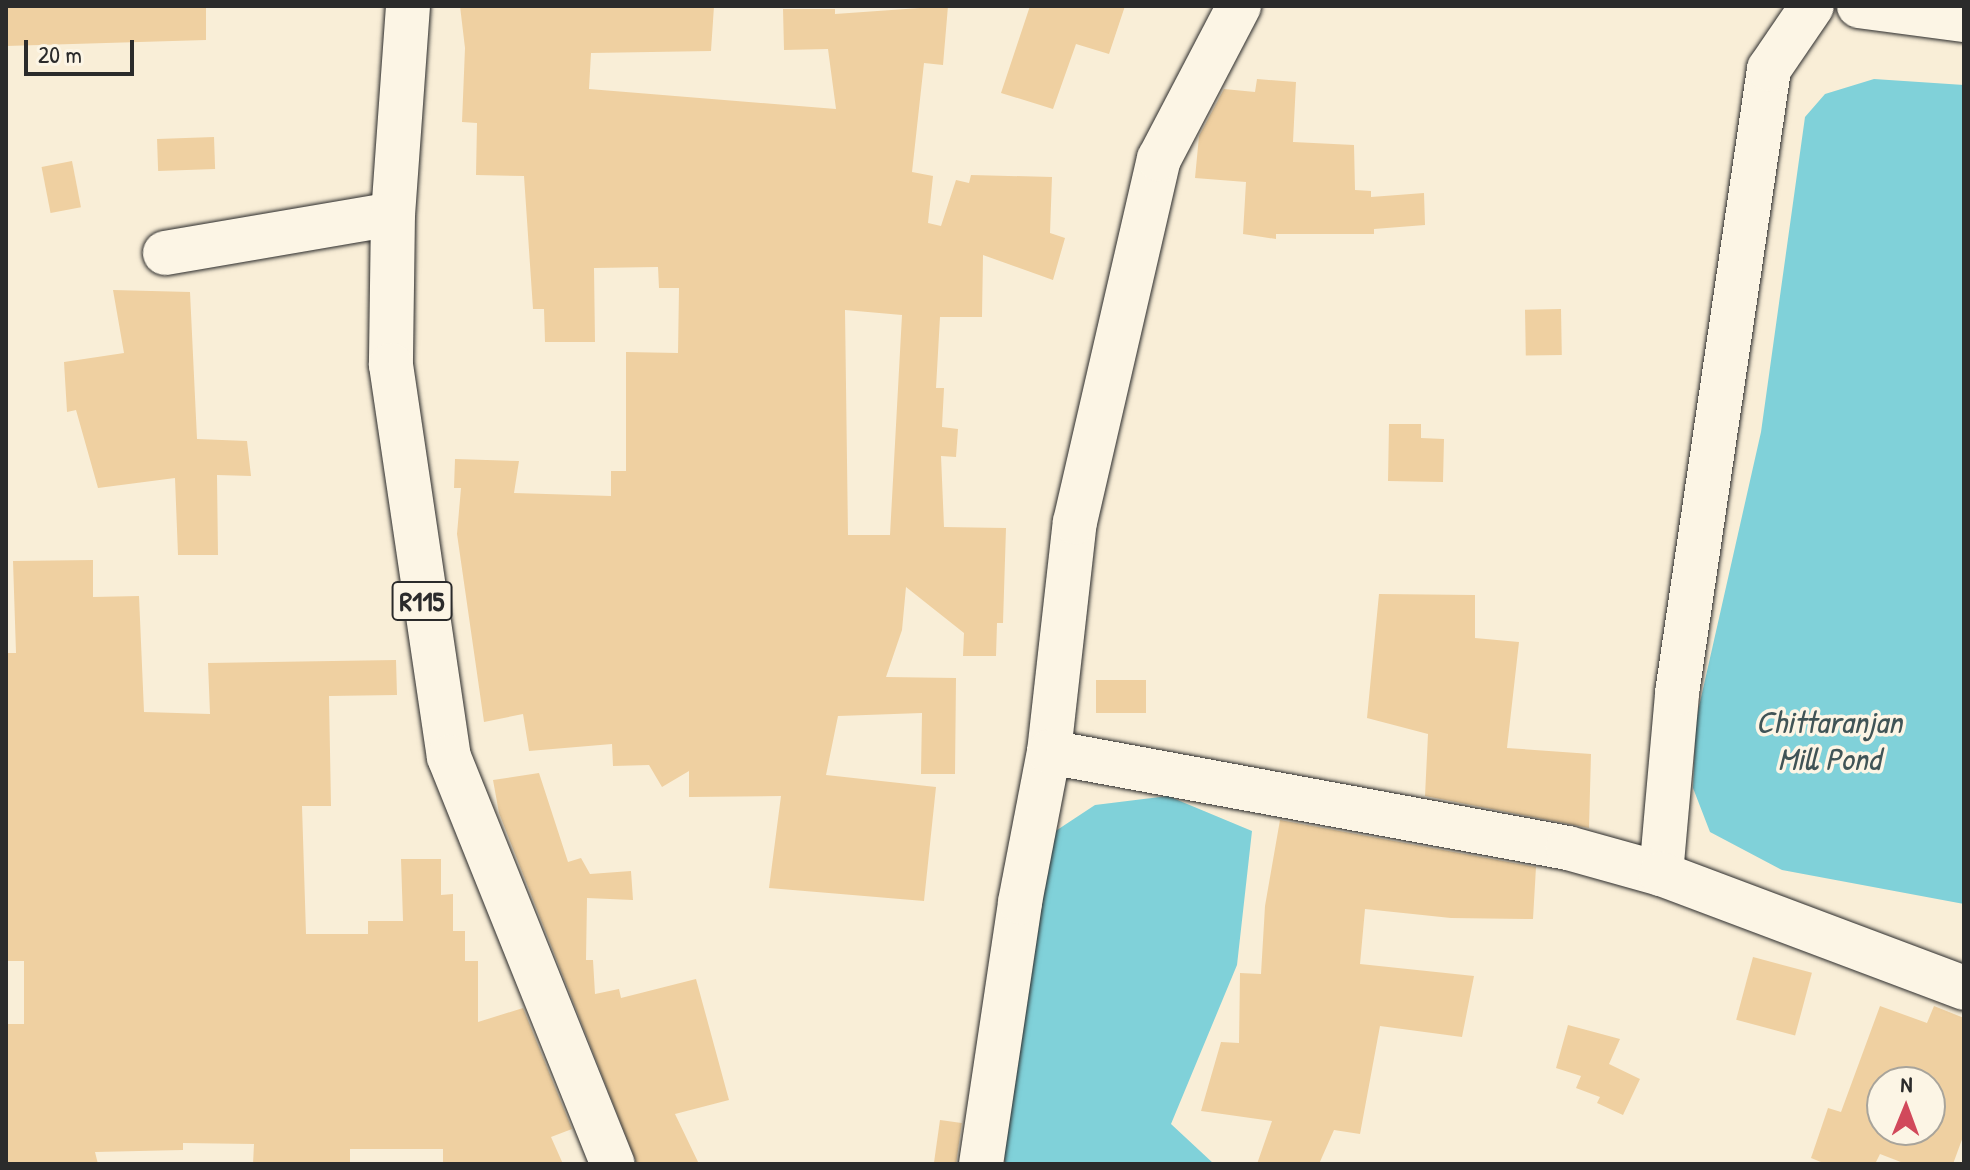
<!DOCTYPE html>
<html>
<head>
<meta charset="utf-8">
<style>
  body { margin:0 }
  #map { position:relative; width:1970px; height:1170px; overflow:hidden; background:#f9eed7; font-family:"Patrick Hand",sans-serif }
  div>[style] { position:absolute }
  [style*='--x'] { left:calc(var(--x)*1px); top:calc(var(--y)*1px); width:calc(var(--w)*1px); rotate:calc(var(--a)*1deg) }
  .water>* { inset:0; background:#80d1d9 }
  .building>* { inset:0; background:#efd0a1; transform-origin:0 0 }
  .roads { filter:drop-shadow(0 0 2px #2b2b2b) drop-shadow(0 0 2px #2b2b2b) }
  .street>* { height:44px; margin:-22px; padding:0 22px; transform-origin:22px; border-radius:22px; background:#fcf5e5 }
  .primary>* { height:44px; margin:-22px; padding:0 22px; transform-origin:22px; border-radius:22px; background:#fcf5e5 }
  span { translate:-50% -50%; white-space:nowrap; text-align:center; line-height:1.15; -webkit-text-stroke:7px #fcf5e5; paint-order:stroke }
  .shield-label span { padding:2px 6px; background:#fcf5e5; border:2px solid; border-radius:6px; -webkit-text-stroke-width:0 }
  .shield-label { font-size:28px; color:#2b2b2b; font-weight:700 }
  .water-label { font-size:32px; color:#405456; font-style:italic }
  .frame { position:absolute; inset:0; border:8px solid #2b2b2b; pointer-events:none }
  .north { position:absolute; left:1866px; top:1066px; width:80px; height:80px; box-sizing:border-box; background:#fcf5e5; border:2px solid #a8a49b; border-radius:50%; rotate:1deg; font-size:22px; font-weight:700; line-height:32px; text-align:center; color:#2b2b2b }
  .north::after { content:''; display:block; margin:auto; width:28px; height:36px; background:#d1495b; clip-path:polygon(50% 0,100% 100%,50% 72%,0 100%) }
  .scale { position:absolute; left:24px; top:40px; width:110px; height:36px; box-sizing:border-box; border:4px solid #2b2b2b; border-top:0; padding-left:10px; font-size:24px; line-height:28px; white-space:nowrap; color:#2b2b2b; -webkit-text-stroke:6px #fcf5e5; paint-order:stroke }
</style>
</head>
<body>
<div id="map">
  <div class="water">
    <div style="clip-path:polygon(1874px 79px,1964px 85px,1964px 904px,1782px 870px,1710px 832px,1693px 788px,1696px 720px,1761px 432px,1805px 117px,1825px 94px)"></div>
    <div style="clip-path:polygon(1168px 796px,1252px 831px,1237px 965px,1171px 1124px,1214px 1164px,1005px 1164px,1002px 1125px,1051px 834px,1095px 805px)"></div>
  </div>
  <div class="building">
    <div style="clip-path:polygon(6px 6px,206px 6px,206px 40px,6px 46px)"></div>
    <div style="clip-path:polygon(evenodd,460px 6px,714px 6px,711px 51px,591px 53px,589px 89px,836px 109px,828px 49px,784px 50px,783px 9px,835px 9px,835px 14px,948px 6px,943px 65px,924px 63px,912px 172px,933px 176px,928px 223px,941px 226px,956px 180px,969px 183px,971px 175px,1052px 177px,1050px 233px,1065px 238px,1053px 280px,983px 255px,982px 317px,940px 317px,936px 388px,944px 388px,942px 427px,958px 429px,956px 457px,941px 456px,944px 527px,1006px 528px,1003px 623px,997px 623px,996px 656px,963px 656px,964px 633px,906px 587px,902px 630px,886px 677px,956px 678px,955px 774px,921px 774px,922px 713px,838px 716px,826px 775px,936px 787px,924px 901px,769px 888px,781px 796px,689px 797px,689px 771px,662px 787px,649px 765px,613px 766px,612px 744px,529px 751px,523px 714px,484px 722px,457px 534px,461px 488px,454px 488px,455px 459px,519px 461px,514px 493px,611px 496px,611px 471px,626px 471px,626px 352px,678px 353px,679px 288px,659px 288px,658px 267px,594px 268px,595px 342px,545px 342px,544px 309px,533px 309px,524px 176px,476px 175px,477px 123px,462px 122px,465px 48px,460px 6px,845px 310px,902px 315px,890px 535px,848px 535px,845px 310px)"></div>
    <div style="clip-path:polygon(1030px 6px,1125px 6px,1109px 54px,1076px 44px,1053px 109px,1001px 93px)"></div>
    <div style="clip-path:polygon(1257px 79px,1296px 82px,1293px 142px,1354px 145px,1355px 190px,1371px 191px,1371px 197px,1424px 193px,1425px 225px,1374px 229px,1374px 234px,1276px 234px,1276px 239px,1243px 234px,1246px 182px,1195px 178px,1199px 136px,1224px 89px,1255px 92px)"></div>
    <div style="left:214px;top:137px;width:32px;height:57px;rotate:88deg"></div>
    <div style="left:72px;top:161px;width:47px;height:31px;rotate:79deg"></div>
    <div style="clip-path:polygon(113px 290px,190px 292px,197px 439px,247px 441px,251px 476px,217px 475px,218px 555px,178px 555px,175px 478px,98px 488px,76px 410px,67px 412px,64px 362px,124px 353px)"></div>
    <div style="left:1561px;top:309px;width:46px;height:36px;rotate:89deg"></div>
    <div style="clip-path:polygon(1389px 424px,1421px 424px,1421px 438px,1444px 439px,1443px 482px,1388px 481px)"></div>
    <div style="clip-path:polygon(93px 560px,93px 597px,139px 596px,144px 712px,210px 714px,208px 663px,396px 660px,397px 695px,329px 696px,331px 806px,302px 806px,306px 934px,368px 934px,368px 921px,403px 921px,401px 859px,441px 859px,441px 895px,453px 894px,453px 931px,465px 931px,465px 961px,478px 961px,478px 1022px,523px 1008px,572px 1129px,551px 1137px,563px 1164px,443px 1164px,443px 1149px,350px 1149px,350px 1164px,253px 1164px,254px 1144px,183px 1143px,183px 1150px,95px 1152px,98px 1164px,6px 1164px,6px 1024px,24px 1024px,24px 961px,6px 961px,6px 653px,16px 653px,13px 561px)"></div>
    <div style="clip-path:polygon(1379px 594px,1475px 595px,1475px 638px,1519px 642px,1507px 748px,1591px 754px,1589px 828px,1425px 796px,1428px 734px,1367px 718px)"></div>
    <div style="left:1096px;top:680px;width:50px;height:33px"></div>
    <div style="clip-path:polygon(539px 773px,568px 862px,581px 858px,590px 874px,631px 871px,633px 900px,587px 898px,586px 960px,593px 960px,595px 994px,619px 989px,621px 998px,696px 979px,729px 1100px,675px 1114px,699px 1164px,637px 1164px,499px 813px,493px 780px)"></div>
    <div style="clip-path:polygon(1280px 820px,1536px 867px,1533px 919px,1451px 918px,1365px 909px,1360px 964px,1474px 976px,1462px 1037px,1380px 1026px,1360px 1134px,1334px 1130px,1319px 1164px,1257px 1164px,1272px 1121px,1201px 1111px,1221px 1042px,1239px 1043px,1240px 973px,1261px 974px,1265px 906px)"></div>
    <div style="left:1753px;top:957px;width:61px;height:65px;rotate:15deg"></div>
    <div style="clip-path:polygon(evenodd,1880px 1006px,1927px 1023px,1934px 1006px,1964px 1018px,1964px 1134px,1953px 1164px,1906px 1164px,1880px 1154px,1875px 1164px,1826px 1164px,1811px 1158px,1828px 1108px,1841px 1112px,1880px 1006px,1882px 1082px,1930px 1082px,1930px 1130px,1882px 1130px,1882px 1082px)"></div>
    <div style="clip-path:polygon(1568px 1025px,1620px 1039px,1609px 1064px,1640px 1079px,1623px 1115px,1597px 1103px,1600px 1097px,1576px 1088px,1581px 1076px,1556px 1068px)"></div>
    <div style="left:940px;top:1120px;width:22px;height:44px;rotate:8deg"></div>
  </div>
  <div class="roads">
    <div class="street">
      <div style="--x:1859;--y:6;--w:106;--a:7.6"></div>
      <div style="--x:165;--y:253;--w:231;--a:-9.7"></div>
      <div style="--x:1049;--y:752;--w:231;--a:-83.6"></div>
      <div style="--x:1075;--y:522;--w:373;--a:-77"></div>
      <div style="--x:1159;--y:159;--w:173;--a:-62.4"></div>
      <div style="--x:1661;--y:874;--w:182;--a:-84.9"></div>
      <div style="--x:1677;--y:693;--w:631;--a:-81.61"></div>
      <div style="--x:1769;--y:69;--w:76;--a:-55.7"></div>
      <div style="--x:981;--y:1164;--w:265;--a:-81.5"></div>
      <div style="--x:1020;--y:902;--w:153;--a:-79.1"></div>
      <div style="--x:1049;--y:752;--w:528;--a:10.48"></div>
      <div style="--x:1568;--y:848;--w:97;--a:15.6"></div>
      <div style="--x:1661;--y:874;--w:324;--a:20.6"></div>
    </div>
    <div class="primary">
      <div style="--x:408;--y:6;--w:209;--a:94.1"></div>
      <div style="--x:393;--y:214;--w:151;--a:90.8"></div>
      <div style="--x:391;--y:365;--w:396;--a:81.6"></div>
      <div style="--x:449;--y:757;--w:439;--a:68.1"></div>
    </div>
  </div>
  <div class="shield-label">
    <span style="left:422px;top:601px">R115</span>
  </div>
  <div class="water-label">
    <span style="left:1829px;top:741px">Chittaranjan<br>Mill Pond</span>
  </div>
  <div class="frame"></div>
  <div class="north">N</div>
  <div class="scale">20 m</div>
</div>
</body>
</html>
